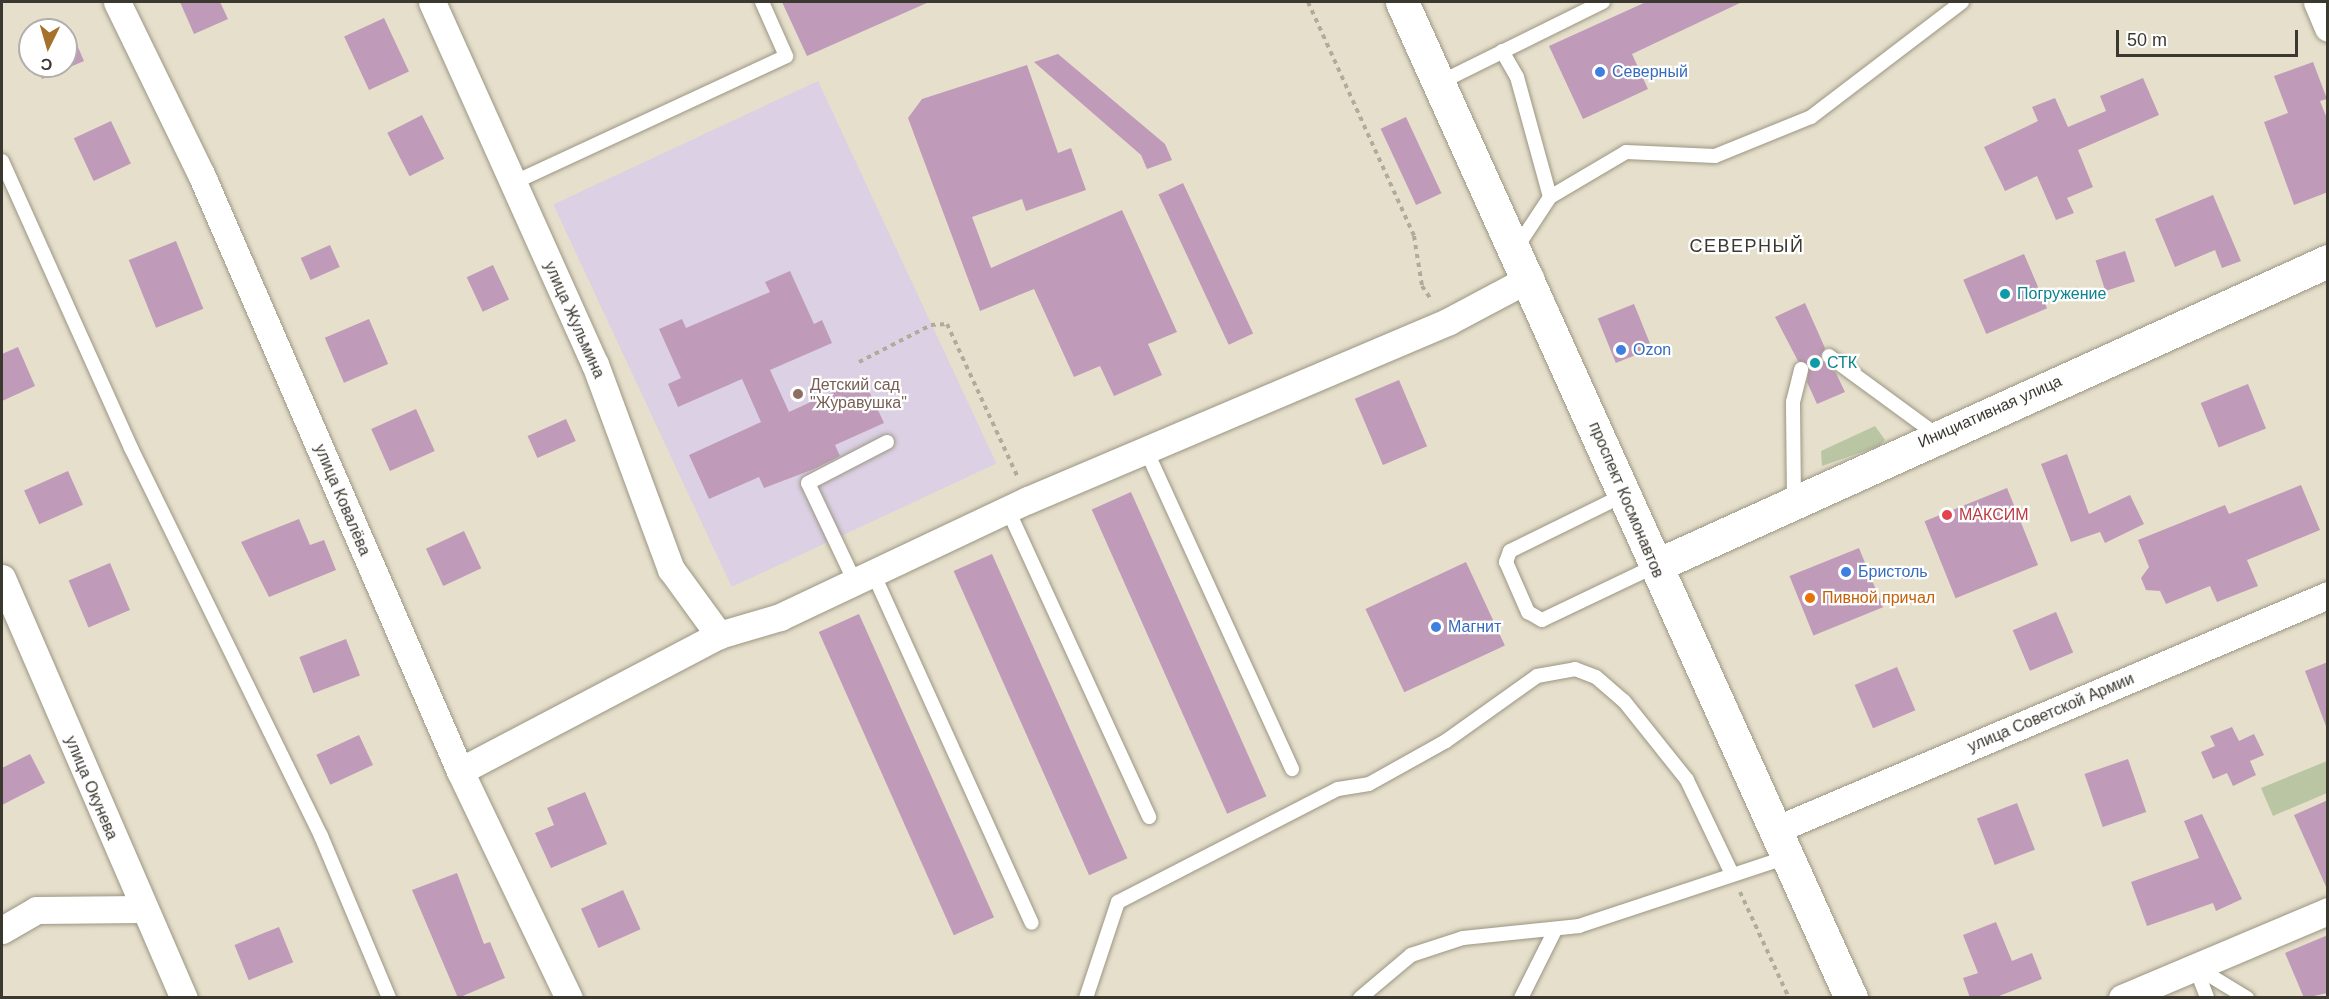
<!DOCTYPE html>
<html>
<head>
<meta charset="utf-8">
<style>
  body { margin:0 }
  #map { position:relative; width:2329px; height:999px; overflow:hidden; background:#e5dfcb; font-family:Helvetica,sans-serif }
  div>[style] { position:absolute }
  [style*='--x'] { left:calc(var(--x)*1px); top:calc(var(--y)*1px); width:calc(var(--w)*1px); rotate:calc(var(--a)*1deg) }
  .education>* { inset:0; background:#dbd0e4; transform-origin:0 0 }
  .green>* { inset:0; background:#bac6a3 }
  .building>* { inset:0; background:#c09bb9; transform-origin:0 0 }
  .path>* { height:4px; margin-top:-2px; transform-origin:0; background:repeating-linear-gradient(90deg,#b0ab9b 0 4.5px,transparent 0 9px) }
  .roads { filter:drop-shadow(0 0 2px #9b9683) drop-shadow(0 0 2px #9b9683) }
  .service>* { height:14px; margin:-7px; padding:0 7px; transform-origin:7px; border-radius:7px; background:#fff }
  .minor>* { height:27px; margin:-13.5px; padding:0 13.5px; transform-origin:13.5px; border-radius:13.5px; background:#fff }
  .tertiary>* { height:33px; margin:-16.5px; padding:0 16.5px; transform-origin:16.5px; border-radius:16.5px; background:#fff }
  .secondary>* { height:33px; margin:-16.5px; padding:0 16.5px; transform-origin:16.5px; border-radius:16.5px; background:#fff }
  .dots>* { width:16px; height:16px; translate:-50% -50%; box-sizing:border-box; border:3px solid #fff; border-radius:50% }
  span { translate:-50% -50%; white-space:nowrap; text-align:center; line-height:1.15; -webkit-text-stroke:4.5px #fff; paint-order:stroke }
  .shop-label { font-size:16px; color:#366cbe }
  .left { translate:0 -50%; text-align:left }
  .culture-label { font-size:16px; color:#0d838f }
  .street-label { font-size:16px; color:#3b3830 }
  .education-label { font-size:16px; color:#785e54 }
  .health-label { font-size:16px; color:#be3a42 }
  .food-label { font-size:16px; color:#c56008 }
  .neighbourhood-label { font-size:18px; color:#3b3830; letter-spacing:1.5px }
  .frame { position:absolute; inset:0; border:3px solid #3b3830; pointer-events:none }
  .north { position:absolute; left:18px; top:18px; width:60px; height:60px; box-sizing:border-box; background:#fff; border:2px solid #b1afac; border-radius:50%; rotate:185deg; font-size:16px; font-weight:700; line-height:24px; text-align:center; color:#3b3830 }
  .north::after { content:''; display:block; margin:auto; width:21px; height:27px; background:#a6712b; clip-path:polygon(50% 0,100% 100%,50% 72%,0 100%) }
  .scale { position:absolute; left:2116px; top:30px; width:182px; height:27px; box-sizing:border-box; border:3px solid #3b3830; border-top:0; padding-left:8px; font-size:18px; line-height:21px; white-space:nowrap; color:#3b3830; -webkit-text-stroke:4px #fff; paint-order:stroke }
</style>
</head>
<body>
<div id="map">
  <div class="education">
    <div style="left:818px;top:81px;width:422px;height:292px;rotate:65deg"></div>
  </div>
  <div class="green">
    <div style="clip-path:polygon(1875px 426px,1885px 440px,1879px 446px,1822px 466px,1821px 451px)"></div>
    <div style="clip-path:polygon(2327px 761px,2327px 793px,2273px 816px,2261px 788px)"></div>
  </div>
  <div class="building">
    <div style="clip-path:polygon(180px 2px,220px 2px,228px 19px,194px 34px)"></div>
    <div style="clip-path:polygon(782px 2px,929px 2px,807px 56px)"></div>
    <div style="clip-path:polygon(1646px 2px,1742px 2px,1632px 54px,1648px 89px,1583px 119px,1549px 46px)"></div>
    <div style="left:384px;top:18px;width:59px;height:44px;rotate:65deg"></div>
    <div style="clip-path:polygon(70px 29px,84px 61px,42px 79px,37px 66px,66px 66px)"></div>
    <div style="clip-path:polygon(1058px 54px,1165px 144px,1172px 160px,1147px 169px,1141px 155px,1034px 62px)"></div>
    <div style="clip-path:polygon(2313px 62px,2327px 99px,2320px 101px,2328px 121px,2328px 192px,2294px 205px,2264px 122px,2288px 113px,2274px 76px)"></div>
    <div style="clip-path:polygon(1027px 65px,1058px 153px,1071px 148px,1086px 190px,1026px 211px,1022px 199px,972px 217px,991px 268px,1122px 210px,1177px 332px,1148px 344px,1162px 375px,1114px 396px,1100px 366px,1074px 377px,1034px 289px,980px 311px,908px 118px,922px 99px)"></div>
    <div style="clip-path:polygon(2143px 78px,2159px 115px,2078px 150px,2093px 187px,2067px 198px,2074px 213px,2056px 220px,2037px 176px,2005px 191px,1984px 147px,2038px 121px,2032px 107px,2055px 98px,2068px 127px,2106px 111px,2100px 96px)"></div>
    <div style="left:422px;top:115px;width:49px;height:39px;rotate:63deg"></div>
    <div style="left:1406px;top:117px;width:84px;height:28px;rotate:65deg"></div>
    <div style="left:111px;top:121px;width:47px;height:41px;rotate:65deg"></div>
    <div style="left:1183px;top:183px;width:166px;height:27px;rotate:65deg"></div>
    <div style="clip-path:polygon(2213px 195px,2241px 261px,2222px 268px,2215px 250px,2175px 267px,2155px 219px)"></div>
    <div style="left:176px;top:241px;width:73px;height:51px;rotate:68deg"></div>
    <div style="left:330px;top:245px;width:24px;height:32px;rotate:66deg"></div>
    <div style="left:2125px;top:251px;width:32px;height:31px;rotate:72deg"></div>
    <div style="left:2024px;top:254px;width:59px;height:66px;rotate:67deg"></div>
    <div style="left:493px;top:265px;width:38px;height:29px;rotate:65deg"></div>
    <div style="clip-path:polygon(790px 271px,814px 324px,822px 320px,832px 343px,770px 370px,789px 412px,863px 378px,884px 423px,835px 445px,840px 456px,814px 469px,764px 488px,759px 477px,709px 499px,689px 455px,761px 422px,742px 379px,678px 407px,668px 384px,681px 378px,659px 329px,682px 319px,686px 328px,770px 292px,765px 282px)"></div>
    <div style="clip-path:polygon(1805px 303px,1825px 348px,1821px 360px,1836px 373px,1845px 392px,1817px 404px,1807px 382px,1809px 366px,1798px 361px,1775px 317px)"></div>
    <div style="left:1634px;top:304px;width:48px;height:39px;rotate:68deg"></div>
    <div style="left:369px;top:319px;width:49px;height:48px;rotate:67deg"></div>
    <div style="clip-path:polygon(18px 347px,35px 386px,2px 401px,2px 354px)"></div>
    <div style="left:1399px;top:380px;width:72px;height:48px;rotate:67deg"></div>
    <div style="left:2248px;top:384px;width:48px;height:51px;rotate:68deg"></div>
    <div style="left:416px;top:409px;width:46px;height:49px;rotate:66deg"></div>
    <div style="left:566px;top:419px;width:24px;height:42px;rotate:66deg"></div>
    <div style="clip-path:polygon(2067px 454px,2089px 514px,2130px 495px,2144px 524px,2105px 543px,2100px 532px,2071px 542px,2041px 464px)"></div>
    <div style="left:68px;top:471px;width:37px;height:48px;rotate:66deg"></div>
    <div style="clip-path:polygon(2301px 485px,2320px 530px,2247px 560px,2258px 586px,2217px 602px,2210px 586px,2166px 604px,2160px 591px,2146px 590px,2141px 578px,2149px 567px,2138px 540px,2225px 505px,2229px 514px)"></div>
    <div style="left:2007px;top:488px;width:83px;height:89px;rotate:68deg"></div>
    <div style="left:1131px;top:492px;width:333px;height:43px;rotate:66deg"></div>
    <div style="clip-path:polygon(299px 519px,310px 545px,324px 540px,336px 570px,269px 597px,241px 542px)"></div>
    <div style="left:464px;top:531px;width:41px;height:42px;rotate:65deg"></div>
    <div style="left:1859px;top:548px;width:64px;height:75px;rotate:68deg"></div>
    <div style="left:992px;top:554px;width:333px;height:42px;rotate:66deg"></div>
    <div style="left:1466px;top:562px;width:92px;height:111px;rotate:65deg"></div>
    <div style="left:110px;top:563px;width:51px;height:45px;rotate:67deg"></div>
    <div style="left:2056px;top:612px;width:44px;height:47px;rotate:67deg"></div>
    <div style="left:859px;top:614px;width:332px;height:44px;rotate:66deg"></div>
    <div style="left:346px;top:639px;width:39px;height:50px;rotate:69deg"></div>
    <div style="clip-path:polygon(2328px 662px,2328px 726px,2326px 726px,2305px 671px)"></div>
    <div style="left:1897px;top:667px;width:47px;height:46px;rotate:67deg"></div>
    <div style="clip-path:polygon(2232px 727px,2239px 741px,2254px 734px,2264px 755px,2250px 761px,2256px 775px,2233px 786px,2227px 773px,2213px 779px,2201px 752px,2215px 746px,2210px 736px)"></div>
    <div style="left:359px;top:735px;width:33px;height:47px;rotate:65deg"></div>
    <div style="clip-path:polygon(30px 754px,45px 783px,2px 805px,2px 768px)"></div>
    <div style="left:2128px;top:759px;width:56px;height:46px;rotate:71deg"></div>
    <div style="clip-path:polygon(585px 792px,607px 844px,551px 868px,535px 833px,554px 825px,547px 808px)"></div>
    <div style="clip-path:polygon(2328px 800px,2328px 891px,2294px 815px)"></div>
    <div style="left:2017px;top:803px;width:50px;height:43px;rotate:69deg"></div>
    <div style="clip-path:polygon(2202px 814px,2242px 899px,2216px 911px,2213px 903px,2147px 926px,2131px 882px,2199px 858px,2184px 821px)"></div>
    <div style="clip-path:polygon(457px 873px,484px 944px,490px 942px,505px 978px,458px 998px,412px 890px)"></div>
    <div style="left:623px;top:890px;width:43px;height:46px;rotate:66deg"></div>
    <div style="clip-path:polygon(1996px 922px,2012px 961px,2032px 953px,2042px 979px,1994px 998px,1970px 998px,1963px 978px,1978px 973px,1963px 935px)"></div>
    <div style="left:279px;top:927px;width:38px;height:48px;rotate:68deg"></div>
    <div style="clip-path:polygon(2328px 935px,2328px 993px,2304px 998px,2285px 953px)"></div>
  </div>
  <div class="path">
    <div style="--x:1308;--y:2;--w:257;--a:65.6"></div>
    <div style="--x:1414;--y:236;--w:51;--a:80.9"></div>
    <div style="--x:1422;--y:286;--w:18;--a:56"></div>
    <div style="--x:859;--y:362;--w:81;--a:-27.2"></div>
    <div style="--x:931;--y:325;--w:16;--a:-4"></div>
    <div style="--x:947;--y:324;--w:170;--a:65.2"></div>
    <div style="--x:1740;--y:892;--w:117;--a:65.2"></div>
  </div>
  <div class="roads">
    <div class="service">
      <div style="--x:1502;--y:51;--w:30;--a:60"></div>
      <div style="--x:1517;--y:77;--w:124;--a:74.6"></div>
      <div style="--x:1550;--y:197;--w:64;--a:123.4"></div>
      <div style="--x:1439;--y:83;--w:183;--a:-26.3"></div>
      <div style="--x:2;--y:161;--w:315;--a:65.8"></div>
      <div style="--x:131;--y:448;--w:432;--a:63.9"></div>
      <div style="--x:321;--y:836;--w:176;--a:67.2"></div>
      <div style="--x:513;--y:183;--w:301;--a:-24.9"></div>
      <div style="--x:786;--y:56;--w:59;--a:-114"></div>
      <div style="--x:1550;--y:197;--w:88;--a:-30.6"></div>
      <div style="--x:1626;--y:152;--w:89;--a:2.6"></div>
      <div style="--x:1715;--y:156;--w:104;--a:-22.1"></div>
      <div style="--x:1811;--y:117;--w:190;--a:-37.3"></div>
      <div style="--x:1829;--y:356;--w:134;--a:36.2"></div>
      <div style="--x:1146;--y:450;--w:351;--a:65.4"></div>
      <div style="--x:1624;--y:495;--w:127;--a:153.8"></div>
      <div style="--x:1510;--y:551;--w:12;--a:110"></div>
      <div style="--x:1506;--y:562;--w:55;--a:66.3"></div>
      <div style="--x:1528;--y:612;--w:16;--a:30"></div>
      <div style="--x:1542;--y:620;--w:125;--a:-25.5"></div>
      <div style="--x:1794;--y:501;--w:99;--a:-90.6"></div>
      <div style="--x:1793;--y:402;--w:34;--a:-76"></div>
      <div style="--x:1008;--y:510;--w:338;--a:65.3"></div>
      <div style="--x:873;--y:573;--w:384;--a:65.6"></div>
      <div style="--x:854;--y:580;--w:107;--a:-115.4"></div>
      <div style="--x:808;--y:483;--w:89;--a:-27.4"></div>
      <div style="--x:2195;--y:966;--w:34;--a:69"></div>
      <div style="--x:2196;--y:967;--w:60;--a:31.3"></div>
      <div style="--x:1086;--y:998;--w:101;--a:-71.6"></div>
      <div style="--x:1118;--y:902;--w:247;--a:-27.2"></div>
      <div style="--x:1338;--y:789;--w:31;--a:-9"></div>
      <div style="--x:1369;--y:784;--w:88;--a:-29.2"></div>
      <div style="--x:1446;--y:741;--w:112;--a:-35.5"></div>
      <div style="--x:1537;--y:676;--w:39;--a:-10"></div>
      <div style="--x:1575;--y:669;--w:22;--a:21"></div>
      <div style="--x:1596;--y:677;--w:37;--a:41"></div>
      <div style="--x:1624;--y:701;--w:101;--a:51.4"></div>
      <div style="--x:1687;--y:780;--w:104;--a:64.4"></div>
      <div style="--x:1360;--y:998;--w:67;--a:-40.1"></div>
      <div style="--x:1411;--y:955;--w:55;--a:-18.1"></div>
      <div style="--x:1463;--y:938;--w:117;--a:-5.9"></div>
      <div style="--x:1579;--y:926;--w:220;--a:-18.3"></div>
      <div style="--x:1521;--y:998;--w:76;--a:-63.4"></div>
    </div>
    <div class="minor">
      <div style="--x:117;--y:2;--w:191;--a:64"></div>
      <div style="--x:201;--y:174;--w:651;--a:66.55"></div>
      <div style="--x:460;--y:771;--w:252;--a:64.4"></div>
      <div style="--x:432;--y:2;--w:397;--a:65.8"></div>
      <div style="--x:595;--y:364;--w:219;--a:69.7"></div>
      <div style="--x:671;--y:569;--w:82;--a:54"></div>
      <div style="--x:2317;--y:2;--w:28;--a:67"></div>
      <div style="--x:2;--y:578;--w:458;--a:66.6"></div>
      <div style="--x:460;--y:771;--w:293;--a:-27.7"></div>
      <div style="--x:719;--y:635;--w:64;--a:-16.4"></div>
      <div style="--x:780;--y:617;--w:274;--a:-25.3"></div>
      <div style="--x:1028;--y:500;--w:457;--a:-23"></div>
      <div style="--x:1449;--y:321;--w:92;--a:-28"></div>
      <div style="--x:1775;--y:830;--w:601;--a:-23.02"></div>
      <div style="--x:2;--y:930;--w:39;--a:-30"></div>
      <div style="--x:36;--y:910;--w:107;--a:-0.5"></div>
      <div style="--x:2122;--y:998;--w:224;--a:-22.9"></div>
    </div>
    <div class="tertiary">
      <div style="--x:1655;--y:566;--w:739;--a:-24.38"></div>
    </div>
    <div class="secondary">
      <div style="--x:1402;--y:2;--w:1093;--a:65.73"></div>
    </div>
  </div>
  <div class="dots">
    <div style="left:1600px;top:72px;background:#3f7fe0"></div>
    <div style="left:2005px;top:294px;background:#0f9aa8"></div>
    <div style="left:1621px;top:350px;background:#3f7fe0"></div>
    <div style="left:1815px;top:363px;background:#0f9aa8"></div>
    <div style="left:798px;top:394px;background:#8d6e63"></div>
    <div style="left:1947px;top:515px;background:#e0444e"></div>
    <div style="left:1846px;top:572px;background:#3f7fe0"></div>
    <div style="left:1810px;top:598px;background:#e8710a"></div>
    <div style="left:1436px;top:627px;background:#3f7fe0"></div>
  </div>
  <div class="shop-label">
    <span class="left" style="left:1612px;top:72px">Северный</span>
    <span class="left" style="left:1633px;top:350px">Ozon</span>
    <span class="left" style="left:1858px;top:572px">Бристоль</span>
    <span class="left" style="left:1448px;top:627px">Магнит</span>
  </div>
  <div class="culture-label">
    <span class="left" style="left:2017px;top:294px">Погружение</span>
    <span class="left" style="left:1827px;top:363px">СТК</span>
  </div>
  <div class="street-label">
    <span style="left:574px;top:320px;rotate:66deg">улица Жульмина</span>
    <span style="left:1990px;top:412px;rotate:-24deg">Инициативная улица</span>
    <span style="left:342px;top:500px;rotate:67deg">улица Ковалёва</span>
    <span style="left:1626px;top:500px;rotate:67deg">проспект Космонавтов</span>
    <span style="left:2051px;top:713px;rotate:-23deg">улица Советской Армии</span>
    <span style="left:91px;top:788px;rotate:67deg">улица Окунева</span>
  </div>
  <div class="education-label">
    <span class="left" style="left:810px;top:394px">Детский сад<br>"Журавушка"</span>
  </div>
  <div class="health-label">
    <span class="left" style="left:1959px;top:515px">МАКСИМ</span>
  </div>
  <div class="food-label">
    <span class="left" style="left:1822px;top:598px">Пивной причал</span>
  </div>
  <div class="neighbourhood-label">
    <span style="left:1747px;top:246px">СЕВЕРНЫЙ</span>
  </div>
  <div class="frame"></div>
  <div class="north">С</div>
  <div class="scale">50 m</div>
</div>
</body>
</html>
